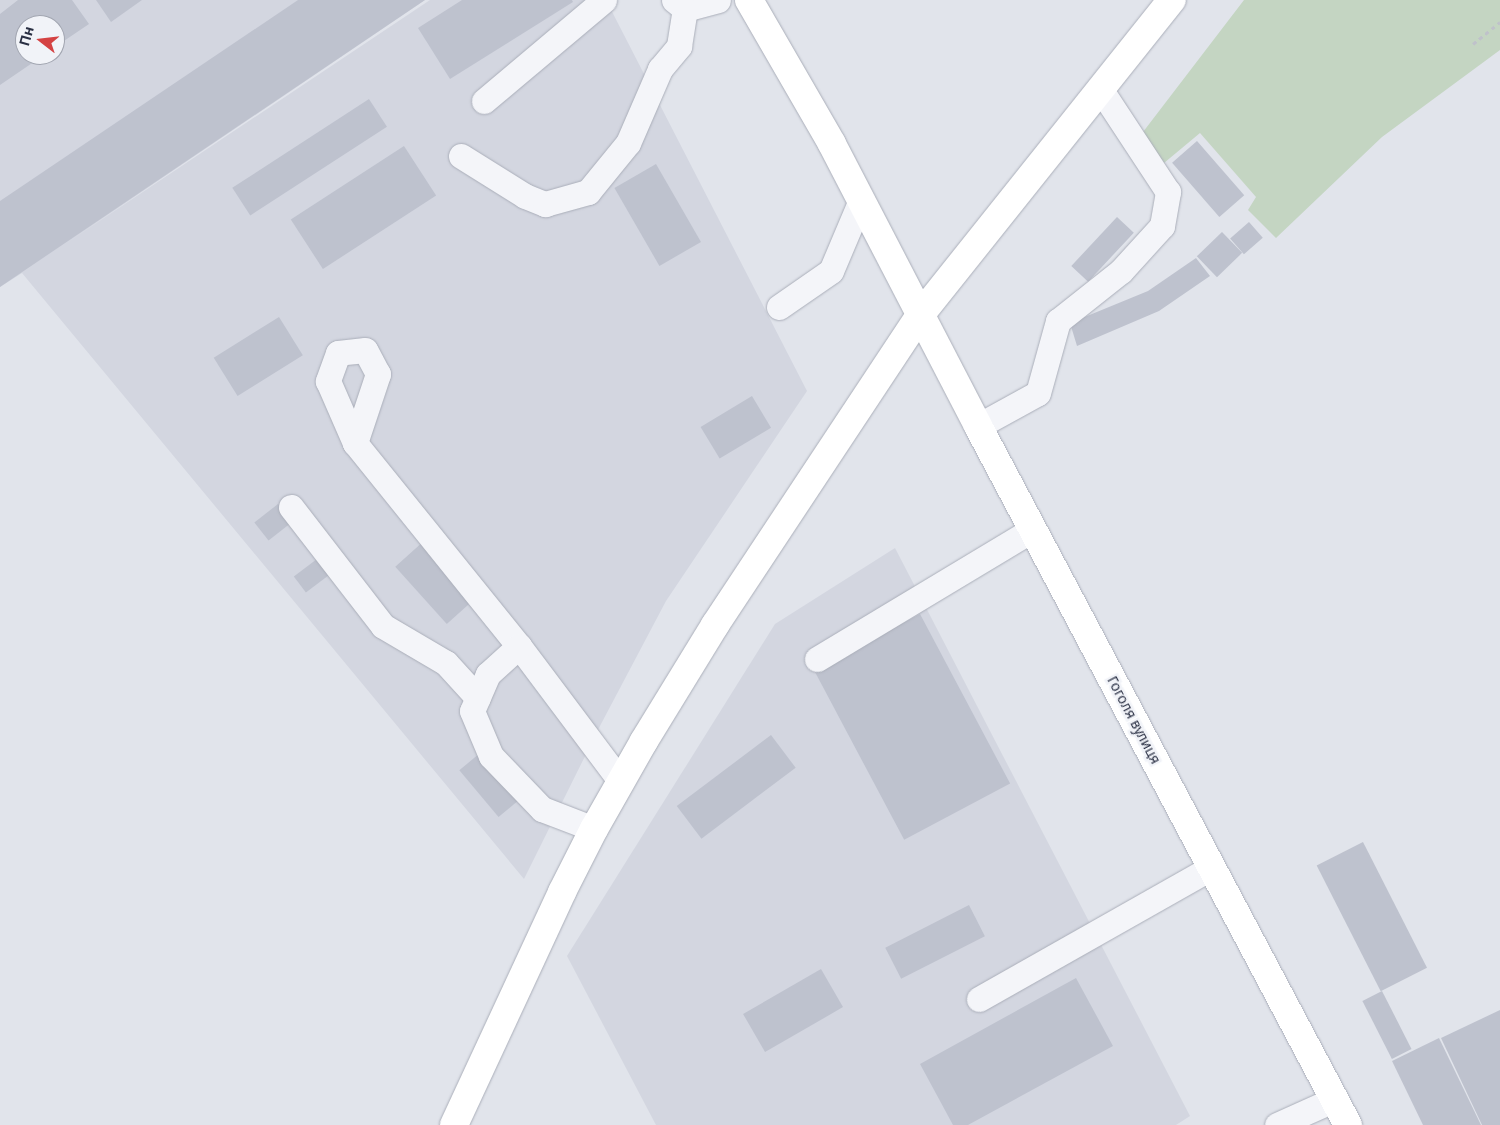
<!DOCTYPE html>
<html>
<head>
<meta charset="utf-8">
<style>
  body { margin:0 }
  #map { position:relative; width:1500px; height:1125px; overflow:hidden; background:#e1e4eb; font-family:"Noto Sans",sans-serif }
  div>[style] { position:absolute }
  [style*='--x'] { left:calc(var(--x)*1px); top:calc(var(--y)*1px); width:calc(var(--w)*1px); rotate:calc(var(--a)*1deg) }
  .built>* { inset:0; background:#d3d6e0 }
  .green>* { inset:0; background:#c4d5c2 }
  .building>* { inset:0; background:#bec2ce; transform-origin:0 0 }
  .path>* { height:3px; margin-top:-1.5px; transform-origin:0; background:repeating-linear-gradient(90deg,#bfc2ca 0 4px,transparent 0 8px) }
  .roads { filter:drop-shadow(0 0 1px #aaaeb9) drop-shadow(0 0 1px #aaaeb9) }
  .minor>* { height:25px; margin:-12.5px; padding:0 12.5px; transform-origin:12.5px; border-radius:12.5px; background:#f4f5f9 }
  .major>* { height:28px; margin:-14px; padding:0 14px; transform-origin:14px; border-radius:14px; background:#fff }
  span { translate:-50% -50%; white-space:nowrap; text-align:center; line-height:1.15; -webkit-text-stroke:5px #f1f3f8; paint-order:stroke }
  .street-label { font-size:14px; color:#292f43 }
  .north { position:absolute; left:15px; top:15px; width:50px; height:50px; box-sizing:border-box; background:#f1f3f8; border:1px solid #a1a5b0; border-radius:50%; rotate:286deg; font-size:14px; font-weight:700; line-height:20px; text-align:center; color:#292f43 }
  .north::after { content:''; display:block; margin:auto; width:18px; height:22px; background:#d44243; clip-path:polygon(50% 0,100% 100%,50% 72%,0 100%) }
</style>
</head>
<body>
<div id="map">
  <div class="built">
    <div style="clip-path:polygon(evenodd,0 0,425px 0,65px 244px,430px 0,606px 0,807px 391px,666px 601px,601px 724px,524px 879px,22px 273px,0 287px,0 0,25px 25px,55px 25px,55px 55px,25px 55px,25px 25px)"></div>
    <div style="clip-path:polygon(895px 548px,1190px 1116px,1176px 1125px,656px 1125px,567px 956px,775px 624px)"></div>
  </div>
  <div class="green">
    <div style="clip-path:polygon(1244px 0,1500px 0,1500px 50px,1382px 137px,1276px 238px,1248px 210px,1256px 197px,1200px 133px,1164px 163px,1143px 132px)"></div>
  </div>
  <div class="building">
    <div style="clip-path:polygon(18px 0,72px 0,89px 24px,55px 47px,55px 25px,25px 25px,25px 55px,44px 55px,0 85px,0 14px)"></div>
    <div style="clip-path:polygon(96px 0,142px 0,111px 22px)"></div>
    <div style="clip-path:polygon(298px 0,425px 0,0 287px,0 201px)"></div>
    <div style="clip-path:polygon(462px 0,572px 0,573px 2px,450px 79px,418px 28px)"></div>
    <div style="left:369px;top:99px;width:33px;height:163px;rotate:57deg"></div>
    <div style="left:1197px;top:141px;width:72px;height:33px;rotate:49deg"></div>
    <div style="left:404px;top:146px;width:59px;height:135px;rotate:57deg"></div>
    <div style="left:656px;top:164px;width:90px;height:48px;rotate:60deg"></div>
    <div style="left:1117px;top:217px;width:23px;height:67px;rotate:43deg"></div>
    <div style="left:1249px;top:222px;width:21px;height:25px;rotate:49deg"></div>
    <div style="left:1222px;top:232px;width:29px;height:35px;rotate:46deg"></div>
    <div style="clip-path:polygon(1196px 258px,1210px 276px,1159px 311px,1077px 346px,1070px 323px,1148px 291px)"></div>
    <div style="left:279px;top:317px;width:45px;height:77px;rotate:58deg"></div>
    <div style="left:752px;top:396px;width:37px;height:60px;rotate:59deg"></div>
    <div style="left:278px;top:504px;width:23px;height:30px;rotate:52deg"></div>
    <div style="left:425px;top:540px;width:77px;height:40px;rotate:48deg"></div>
    <div style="left:317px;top:559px;width:20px;height:29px;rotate:53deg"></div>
    <div style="left:920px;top:614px;width:192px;height:120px;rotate:62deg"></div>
    <div style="left:771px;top:735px;width:41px;height:118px;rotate:53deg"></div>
    <div style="left:480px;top:753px;width:61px;height:27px;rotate:50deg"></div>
    <div style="left:1363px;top:842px;width:141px;height:52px;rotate:63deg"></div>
    <div style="left:969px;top:905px;width:35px;height:94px;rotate:63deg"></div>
    <div style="left:821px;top:969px;width:44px;height:90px;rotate:60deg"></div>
    <div style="clip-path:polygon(1076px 978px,1113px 1046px,968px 1125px,953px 1125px,920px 1064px)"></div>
    <div style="left:1382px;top:991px;width:65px;height:22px;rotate:63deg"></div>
    <div style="clip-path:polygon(1500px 1010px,1500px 1125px,1482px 1125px,1441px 1038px)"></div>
    <div style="clip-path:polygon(1439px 1038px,1481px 1125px,1423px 1125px,1392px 1061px)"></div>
  </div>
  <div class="path">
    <div style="--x:1473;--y:44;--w:35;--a:-39"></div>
  </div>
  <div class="roads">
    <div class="minor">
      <div style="--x:674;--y:0;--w:14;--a:39"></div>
      <div style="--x:685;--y:9;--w:34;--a:-15"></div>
      <div style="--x:484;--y:101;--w:157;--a:-40.1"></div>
      <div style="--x:461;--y:156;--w:75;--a:32"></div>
      <div style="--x:525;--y:196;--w:22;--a:22"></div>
      <div style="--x:545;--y:204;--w:45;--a:-15.6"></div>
      <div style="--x:588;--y:192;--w:63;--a:-50.8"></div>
      <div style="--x:628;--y:143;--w:81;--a:-66.6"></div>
      <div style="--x:660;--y:69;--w:30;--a:-50"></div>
      <div style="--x:679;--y:46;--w:37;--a:-81"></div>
      <div style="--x:779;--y:307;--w:63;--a:-34.7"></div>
      <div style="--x:831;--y:271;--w:77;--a:-67.1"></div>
      <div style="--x:978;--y:426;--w:68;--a:-28.8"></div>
      <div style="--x:1038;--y:393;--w:75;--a:-74.5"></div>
      <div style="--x:1058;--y:321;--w:80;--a:-38.4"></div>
      <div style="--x:1121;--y:271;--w:61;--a:-47.7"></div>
      <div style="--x:1162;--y:226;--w:35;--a:-80"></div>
      <div style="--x:1168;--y:192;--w:122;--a:-123.3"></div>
      <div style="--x:355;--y:443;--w:73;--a:-71.6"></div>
      <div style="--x:378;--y:374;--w:27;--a:-118"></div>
      <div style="--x:365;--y:350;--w:27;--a:174"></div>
      <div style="--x:338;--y:353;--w:30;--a:110"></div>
      <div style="--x:328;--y:381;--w:68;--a:66.5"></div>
      <div style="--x:355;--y:443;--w:261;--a:51.1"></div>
      <div style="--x:519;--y:646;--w:170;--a:53.1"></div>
      <div style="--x:291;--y:507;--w:150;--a:52.3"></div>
      <div style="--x:383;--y:626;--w:73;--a:30.4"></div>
      <div style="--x:446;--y:663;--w:47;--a:47.6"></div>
      <div style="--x:519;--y:646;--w:42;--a:137.9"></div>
      <div style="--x:488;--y:674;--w:40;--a:113.4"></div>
      <div style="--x:472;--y:711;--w:49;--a:67.1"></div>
      <div style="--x:491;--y:756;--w:74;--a:46.1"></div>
      <div style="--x:542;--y:809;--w:56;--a:21"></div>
      <div style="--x:817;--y:659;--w:252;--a:-31"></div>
      <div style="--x:979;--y:999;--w:268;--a:-29.5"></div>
      <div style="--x:1277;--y:1125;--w:64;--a:-24.1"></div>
    </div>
    <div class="major">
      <div style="--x:749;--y:0;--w:166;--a:60"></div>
      <div style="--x:832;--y:144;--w:318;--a:62.6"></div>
      <div style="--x:978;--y:426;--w:791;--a:62.11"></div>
      <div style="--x:454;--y:1125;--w:257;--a:-65.1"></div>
      <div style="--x:562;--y:892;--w:71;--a:-63.1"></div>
      <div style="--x:594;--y:829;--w:101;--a:-60.4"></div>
      <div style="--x:644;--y:741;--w:136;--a:-58.5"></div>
      <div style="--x:715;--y:625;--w:373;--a:-56.5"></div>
      <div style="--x:921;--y:314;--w:402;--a:-51.4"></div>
    </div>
  </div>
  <div class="street-label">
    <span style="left:1134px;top:720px;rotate:62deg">Гоголя вулиця</span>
  </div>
  <div class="north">Пн</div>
</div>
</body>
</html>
